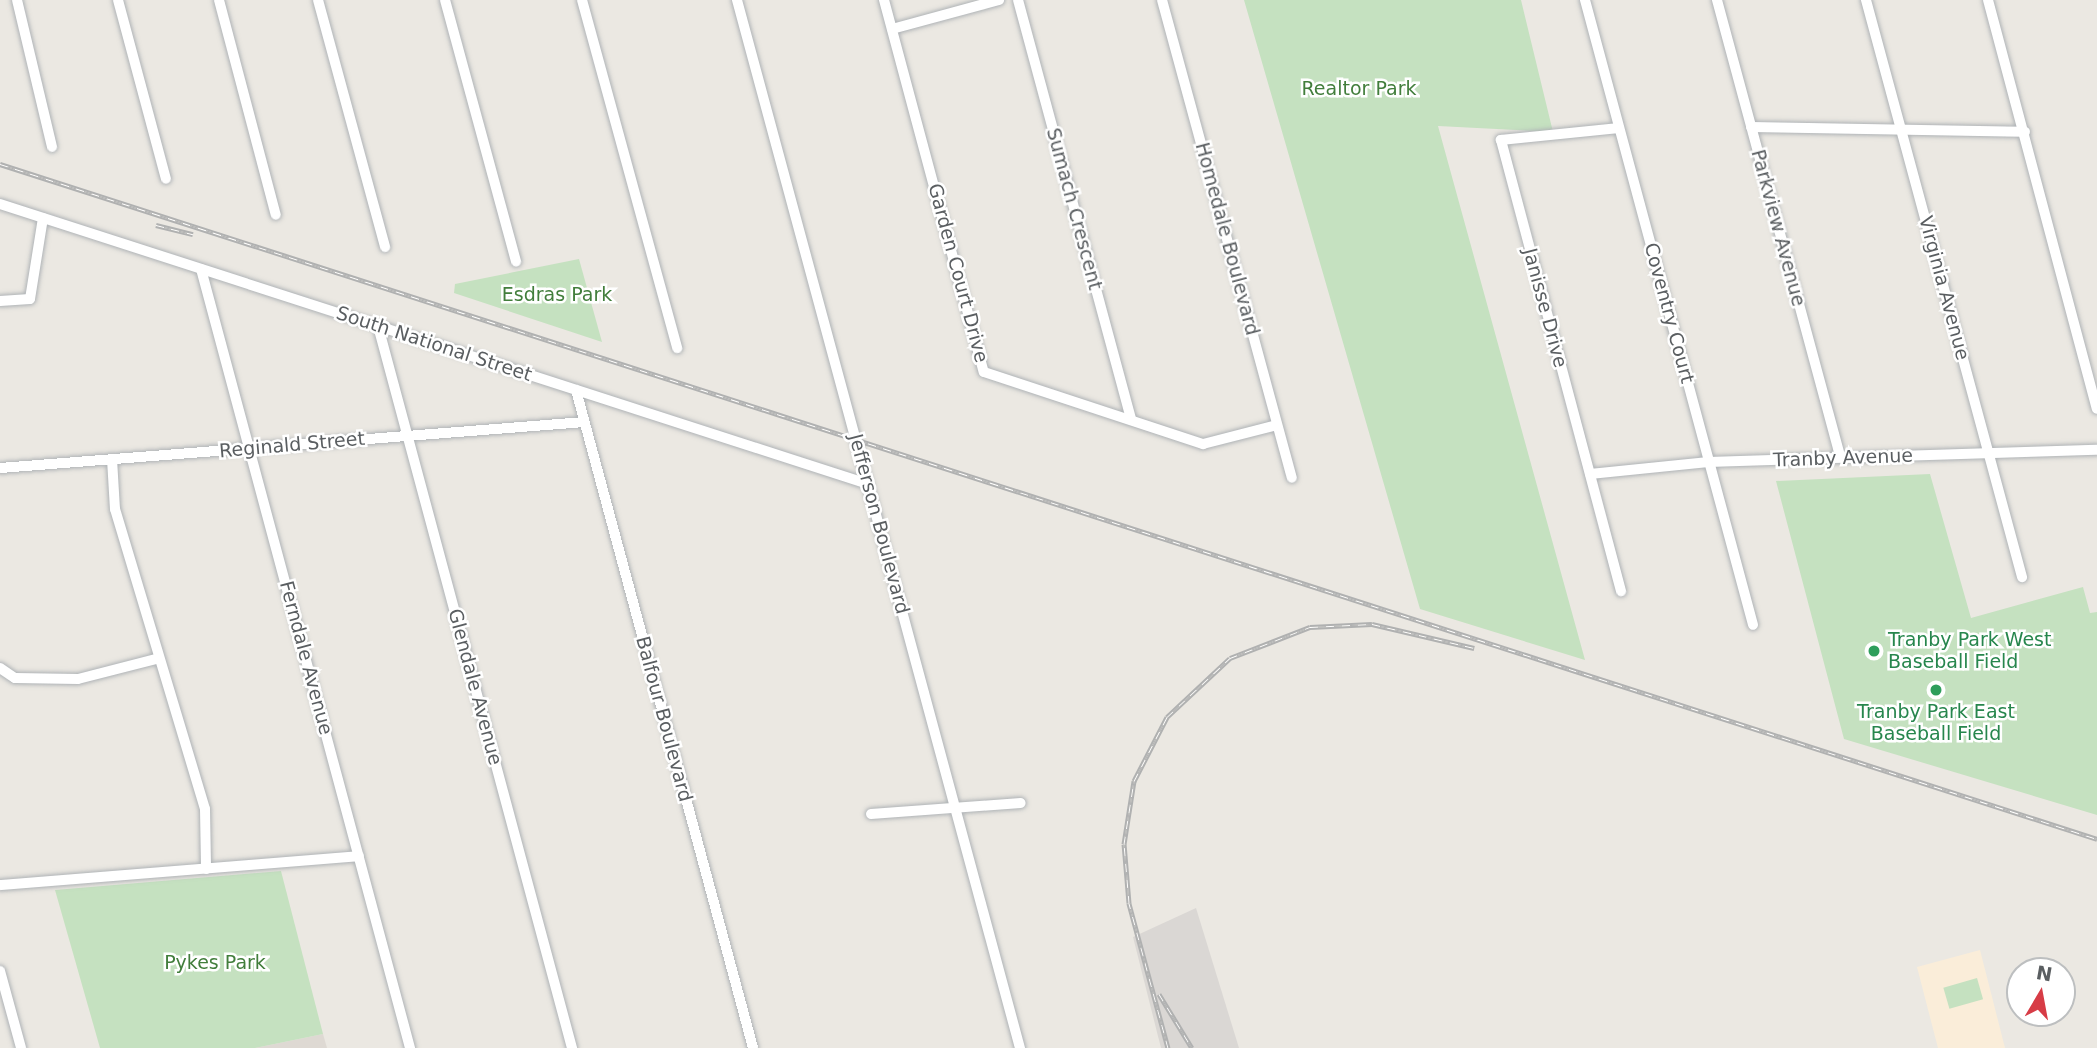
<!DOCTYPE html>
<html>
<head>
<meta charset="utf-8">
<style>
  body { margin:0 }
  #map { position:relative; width:2097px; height:1048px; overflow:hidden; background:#ebe8e2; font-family:"DejaVu Sans",sans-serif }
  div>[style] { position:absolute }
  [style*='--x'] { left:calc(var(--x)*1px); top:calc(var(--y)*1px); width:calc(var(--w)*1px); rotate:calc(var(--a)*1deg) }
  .commercial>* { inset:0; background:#faedd9 }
  .industrial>* { inset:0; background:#dad7d4 }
  .education>* { inset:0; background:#ded9d3 }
  .green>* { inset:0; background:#c5e1c0; transform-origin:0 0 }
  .roads { filter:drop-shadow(0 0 2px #afb3b6) drop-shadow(0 0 2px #afb3b6) }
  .minor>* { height:10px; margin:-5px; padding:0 5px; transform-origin:5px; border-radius:5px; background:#fff }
  .rail>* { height:5px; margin-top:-2.5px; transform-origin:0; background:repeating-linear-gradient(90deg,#fff 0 8px,#b0b1b1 0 16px); box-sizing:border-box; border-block:2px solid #b0b1b1 }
  .dots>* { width:19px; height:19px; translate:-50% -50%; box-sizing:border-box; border:4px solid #fff; border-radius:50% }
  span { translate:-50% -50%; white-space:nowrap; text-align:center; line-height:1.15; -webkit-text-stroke:5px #fff; paint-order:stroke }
  .park-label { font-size:19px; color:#427e3c }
  .street-label { font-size:19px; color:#5a5e61 }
  .leisure-label { font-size:19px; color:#27864d }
  .left { translate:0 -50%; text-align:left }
  .north { position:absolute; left:2006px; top:957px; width:70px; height:70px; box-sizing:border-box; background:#fff; border:2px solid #bdbfc0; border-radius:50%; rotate:10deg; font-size:19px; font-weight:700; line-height:28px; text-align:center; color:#5a5e61 }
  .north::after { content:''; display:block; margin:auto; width:24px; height:32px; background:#d73c46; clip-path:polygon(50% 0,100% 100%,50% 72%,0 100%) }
</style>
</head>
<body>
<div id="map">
  <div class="commercial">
    <div style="clip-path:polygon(1980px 950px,2005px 1048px,1938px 1048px,1917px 967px)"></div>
  </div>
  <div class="industrial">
    <div style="clip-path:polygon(1196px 908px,1239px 1048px,1161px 1048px,1133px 937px)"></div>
  </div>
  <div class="education">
    <div style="clip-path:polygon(323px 1034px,327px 1048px,255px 1048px)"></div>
  </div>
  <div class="green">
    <div style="clip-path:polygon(1244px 0,1521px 0,1553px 132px,1438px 126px,1585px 660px,1420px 609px)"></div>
    <div style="clip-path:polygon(579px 259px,602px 342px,454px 293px,455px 284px)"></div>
    <div style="clip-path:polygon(1930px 474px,1971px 618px,2083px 587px,2090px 613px,2097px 612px,2097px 815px,1844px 739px,1776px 481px)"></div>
    <div style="clip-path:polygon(281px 871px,323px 1034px,255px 1048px,100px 1048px,55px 890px)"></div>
    <div style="left:1977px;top:978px;width:22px;height:35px;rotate:74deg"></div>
  </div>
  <div class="roads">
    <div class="minor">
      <div style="--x:17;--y:0;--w:151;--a:76.6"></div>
      <div style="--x:118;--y:0;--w:185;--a:75"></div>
      <div style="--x:219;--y:0;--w:222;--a:75.2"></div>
      <div style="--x:318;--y:0;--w:256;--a:74.8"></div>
      <div style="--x:445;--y:0;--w:271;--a:74.8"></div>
      <div style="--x:582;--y:0;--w:361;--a:74.7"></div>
      <div style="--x:737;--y:0;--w:1086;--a:74.89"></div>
      <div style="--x:884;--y:0;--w:385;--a:75"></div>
      <div style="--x:984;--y:372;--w:231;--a:18.2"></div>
      <div style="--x:1203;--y:444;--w:76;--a:-14.4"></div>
      <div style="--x:1018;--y:0;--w:433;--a:74.9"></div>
      <div style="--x:1162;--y:0;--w:495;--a:74.8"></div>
      <div style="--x:1585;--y:0;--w:647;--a:74.95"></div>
      <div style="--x:1717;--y:0;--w:473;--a:74.9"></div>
      <div style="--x:1866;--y:0;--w:598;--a:74.87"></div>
      <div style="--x:1988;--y:0;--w:423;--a:75.1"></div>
      <div style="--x:892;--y:29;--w:111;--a:-15.2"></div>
      <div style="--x:1751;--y:127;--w:274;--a:1"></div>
      <div style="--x:1619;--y:128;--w:119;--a:174.2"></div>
      <div style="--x:1501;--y:140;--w:467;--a:75.1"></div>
      <div style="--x:0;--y:204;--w:912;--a:17.88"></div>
      <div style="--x:201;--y:269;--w:807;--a:74.98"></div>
      <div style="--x:0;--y:301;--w:30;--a:-4"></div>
      <div style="--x:30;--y:299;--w:82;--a:-80.9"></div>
      <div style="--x:378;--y:326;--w:748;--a:74.96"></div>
      <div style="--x:576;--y:390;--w:681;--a:74.94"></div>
      <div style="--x:112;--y:459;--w:50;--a:86.6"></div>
      <div style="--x:115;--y:509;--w:313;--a:73.3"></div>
      <div style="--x:205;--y:809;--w:60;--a:89"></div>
      <div style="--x:0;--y:468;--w:586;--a:-4.5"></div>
      <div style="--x:1590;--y:474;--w:119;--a:-5.8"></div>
      <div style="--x:1708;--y:462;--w:389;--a:-1.8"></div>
      <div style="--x:0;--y:668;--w:18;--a:34"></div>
      <div style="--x:15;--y:678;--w:63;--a:0.9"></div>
      <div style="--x:78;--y:679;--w:81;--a:-14.4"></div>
      <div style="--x:871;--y:814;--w:150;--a:-4.2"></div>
      <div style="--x:0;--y:885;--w:360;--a:-4.6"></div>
      <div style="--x:0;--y:971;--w:80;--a:74.7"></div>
    </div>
  </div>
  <div class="rail">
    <div style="--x:0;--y:164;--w:2203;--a:17.84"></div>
    <div style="--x:156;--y:225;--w:38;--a:14"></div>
    <div style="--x:1159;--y:994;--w:63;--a:58.6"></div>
    <div style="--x:1168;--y:1048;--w:150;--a:-105.1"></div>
    <div style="--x:1129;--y:903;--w:59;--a:-94.8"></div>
    <div style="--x:1124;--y:844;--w:64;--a:-81"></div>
    <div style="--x:1134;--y:781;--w:72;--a:-62.7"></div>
    <div style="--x:1167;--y:717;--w:86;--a:-43.1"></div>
    <div style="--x:1230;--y:658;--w:86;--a:-21.2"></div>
    <div style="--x:1310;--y:627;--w:62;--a:-2.8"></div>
    <div style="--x:1372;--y:624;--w:105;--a:13.2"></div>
  </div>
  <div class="dots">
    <div style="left:1874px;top:651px;background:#2e9e5b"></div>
    <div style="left:1936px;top:690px;background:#2e9e5b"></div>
  </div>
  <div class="park-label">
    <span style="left:1359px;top:89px">Realtor Park</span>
    <span style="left:557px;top:295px">Esdras Park</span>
    <span style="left:215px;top:963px">Pykes Park</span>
  </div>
  <div class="street-label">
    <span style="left:1074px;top:209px;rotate:75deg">Sumach Crescent</span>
    <span style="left:1778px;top:228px;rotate:75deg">Parkview Avenue</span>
    <span style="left:1227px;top:239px;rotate:75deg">Homedale Boulevard</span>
    <span style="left:958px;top:273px;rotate:75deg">Garden Court Drive</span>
    <span style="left:1944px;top:288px;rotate:75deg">Virginia Avenue</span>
    <span style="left:1545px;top:308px;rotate:75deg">Janisse Drive</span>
    <span style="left:1669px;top:313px;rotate:75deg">Coventry Court</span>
    <span style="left:434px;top:344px;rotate:18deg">South National Street</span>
    <span style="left:292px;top:445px;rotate:-5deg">Reginald Street</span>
    <span style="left:1843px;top:458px;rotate:-2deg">Tranby Avenue</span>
    <span style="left:879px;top:524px;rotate:75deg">Jefferson Boulevard</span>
    <span style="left:306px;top:658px;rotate:75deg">Ferndale Avenue</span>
    <span style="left:475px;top:687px;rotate:75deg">Glendale Avenue</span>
    <span style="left:664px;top:719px;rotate:75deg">Balfour Boulevard</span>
  </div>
  <div class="leisure-label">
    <span class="left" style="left:1888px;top:651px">Tranby Park West<br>Baseball Field</span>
    <span style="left:1936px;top:723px">Tranby Park East<br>Baseball Field</span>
  </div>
  <div class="north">N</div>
</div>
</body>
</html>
